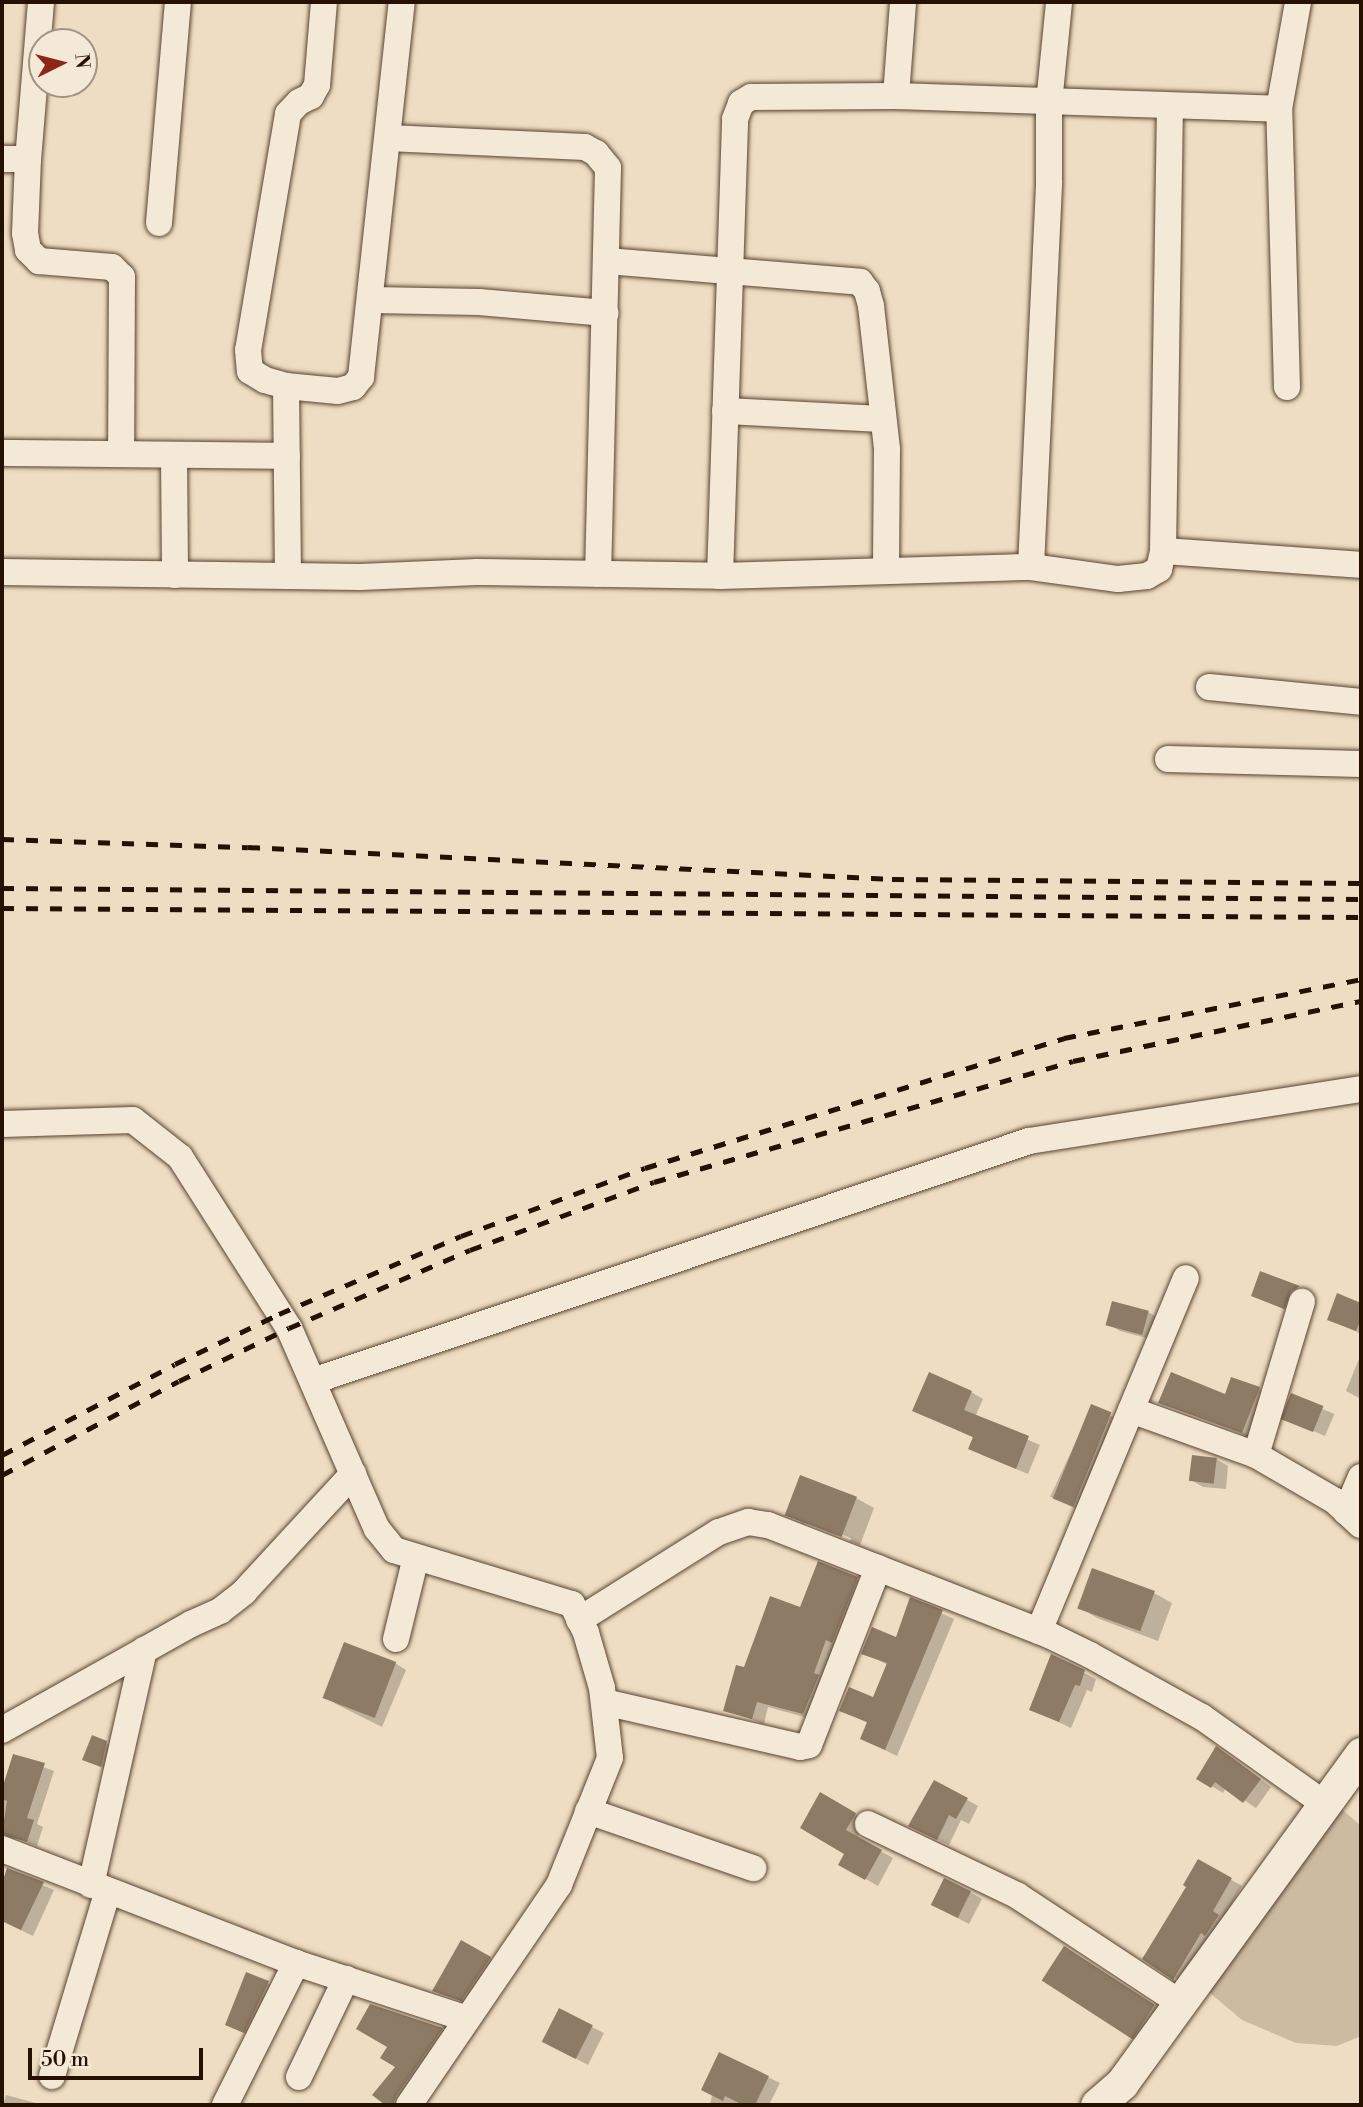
<!DOCTYPE html>
<html>
<head>
<meta charset="utf-8">
<style>
  body { margin:0 }
  #map { position:relative; width:1363px; height:2107px; overflow:hidden; background:#eeddc2; font-family:"Libre Bodoni",serif }
  div>[style] { position:absolute }
  [style*='--x'] { left:calc(var(--x)*1px); top:calc(var(--y)*1px); width:calc(var(--w)*1px); rotate:calc(var(--a)*1deg) }
  .green>* { inset:0; background:#ccbaa1 }
  .shadow>* { inset:0; background:#0003; transform-origin:0 0 }
  .building>* { inset:0; background:#8e7b65; transform-origin:0 0 }
  .roads { filter:drop-shadow(0 0 2px #584330) drop-shadow(0 0 2px #584330) }
  .minor>* { height:26px; margin:-13px; padding:0 13px; transform-origin:13px; border-radius:13px; background:#f4e9d7 }
  .tertiary>* { height:33px; margin:-16.5px; padding:0 16.5px; transform-origin:16.5px; border-radius:16.5px; background:#f4e9d7 }
  .rail>* { height:5px; margin-top:-2.5px; transform-origin:0; background:repeating-linear-gradient(90deg,#261000 0 12px,transparent 0 24px) }
  span { translate:-50% -50%; white-space:nowrap; text-align:center; line-height:1.15; -webkit-text-stroke:6px #f4e9d7; paint-order:stroke }
  .frame { position:absolute; inset:0; border:4px solid #261000; pointer-events:none }
  .north { position:absolute; left:28px; top:28px; width:70px; height:70px; box-sizing:border-box; background:#f4e9d7; border:2px solid #a29281; border-radius:50%; rotate:84deg; font-size:19px; font-weight:700; line-height:28px; text-align:center; color:#261000 }
  .north::after { content:''; display:block; margin:auto; width:24px; height:32px; background:#8f2418; clip-path:polygon(50% 0,100% 100%,50% 72%,0 100%) }
  .scale { position:absolute; left:28px; top:2048px; width:175px; height:32px; box-sizing:border-box; border:4px solid #261000; border-top:0; padding-left:9px; font-size:21px; line-height:24px; white-space:nowrap; color:#261000; -webkit-text-stroke:5px #f4e9d7; paint-order:stroke }
</style>
</head>
<body>
<div id="map">
  <div class="green">
    <div style="clip-path:polygon(1336px 1804px,1361px 1826px,1361px 2036px,1337px 2046px,1296px 2043px,1242px 2020px,1203px 1987px)"></div>
  </div>
  <div class="shadow">
    <div style="clip-path:polygon(1261px 1274px,1310px 1293px,1296px 1314px,1253px 1296px)"></div>
    <div style="clip-path:polygon(1338px 1296px,1361px 1305px,1361px 1334px,1329px 1319px)"></div>
    <div style="clip-path:polygon(1148px 1312px,1160px 1319px,1154px 1340px,1120px 1331px,1108px 1324px)"></div>
    <div style="clip-path:polygon(1361px 1354px,1361px 1399px,1346px 1391px)"></div>
    <div style="clip-path:polygon(1259px 1389px,1271px 1396px,1254px 1439px,1160px 1402px,1226px 1397px)"></div>
    <div style="clip-path:polygon(971px 1392px,983px 1399px,975px 1417px,1040px 1445px,1028px 1474px,982px 1455px,970px 1448px,974px 1438px,915px 1410px)"></div>
    <div style="left:1292px;top:1396px;width:46px;height:24px;rotate:23deg"></div>
    <div style="left:1092px;top:1407px;width:33px;height:99px;rotate:25deg"></div>
    <div style="clip-path:polygon(1216px 1459px,1228px 1466px,1226px 1489px,1203px 1487px,1191px 1480px)"></div>
    <div style="clip-path:polygon(856px 1498px,874px 1508px,860px 1545px,805px 1524px,850px 1541px,851px 1538px,804px 1520px,804px 1524px,788px 1514px)"></div>
    <div style="clip-path:polygon(857px 1579px,868px 1585px,815px 1720px,768px 1707px,764px 1724px,725px 1710px,745px 1669px,801px 1609px)"></div>
    <div style="clip-path:polygon(1154px 1593px,1172px 1603px,1158px 1641px,1097px 1618px,1079px 1607px)"></div>
    <div style="clip-path:polygon(911px 1600px,954px 1619px,897px 1756px,862px 1739px,868px 1723px,841px 1710px,874px 1699px,888px 1665px,864px 1653px,897px 1639px)"></div>
    <div style="clip-path:polygon(1052px 1656px,1096px 1679px,1092px 1692px,1087px 1690px,1071px 1728px,1031px 1709px)"></div>
    <div style="clip-path:polygon(395px 1663px,406px 1670px,382px 1727px,334px 1703px)"></div>
    <div style="clip-path:polygon(106px 1743px,118px 1750px,113px 1772px,84px 1759px)"></div>
    <div style="clip-path:polygon(1228px 1755px,1271px 1787px,1256px 1808px,1226px 1788px,1223px 1793px,1198px 1778px)"></div>
    <div style="clip-path:polygon(14px 1756px,54px 1771px,37px 1824px,43px 1827px,37px 1846px,18px 1839px,2px 1837px,2px 1795px)"></div>
    <div style="clip-path:polygon(935px 1782px,978px 1806px,969px 1824px,961px 1820px,949px 1845px,922px 1832px)"></div>
    <div style="clip-path:polygon(821px 1794px,867px 1821px,857px 1838px,893px 1858px,878px 1886px,840px 1864px,847px 1853px)"></div>
    <div style="clip-path:polygon(1198px 1861px,1242px 1886px,1186px 1985px,1144px 1958px,1188px 1887px)"></div>
    <div style="clip-path:polygon(8px 1870px,54px 1890px,33px 1936px,2px 1921px,2px 1888px)"></div>
    <div style="clip-path:polygon(970px 1892px,982px 1899px,969px 1924px,944px 1911px)"></div>
    <div style="clip-path:polygon(462px 1942px,501px 1965px,473px 2006px,435px 1990px)"></div>
    <div style="clip-path:polygon(1077px 1955px,1165px 2013px,1143px 2044px,1131px 2037px)"></div>
    <div style="clip-path:polygon(247px 1974px,280px 1989px,256px 2038px,239px 2031px)"></div>
    <div style="clip-path:polygon(560px 2011px,604px 2033px,588px 2065px,556px 2048px)"></div>
    <div style="clip-path:polygon(442px 2029px,453px 2036px,407px 2105px,388px 2105px,375px 2095px)"></div>
    <div style="clip-path:polygon(720px 2054px,780px 2083px,769px 2105px,710px 2105px)"></div>
    <div style="clip-path:polygon(6px 2095px,43px 2105px,3px 2105px)"></div>
  </div>
  <div class="building">
    <div style="clip-path:polygon(1260px 1271px,1300px 1286px,1291px 1291px,1284px 1309px,1251px 1296px)"></div>
    <div style="clip-path:polygon(1337px 1293px,1361px 1303px,1361px 1319px,1356px 1331px,1327px 1320px)"></div>
    <div style="left:1112px;top:1301px;width:38px;height:25px;rotate:15deg"></div>
    <div style="clip-path:polygon(929px 1372px,972px 1391px,964px 1410px,1029px 1436px,1016px 1469px,968px 1449px,973px 1437px,912px 1411px)"></div>
    <div style="clip-path:polygon(1171px 1372px,1225px 1394px,1231px 1377px,1260px 1387px,1242px 1433px,1158px 1403px)"></div>
    <div style="left:1291px;top:1393px;width:35px;height:28px;rotate:22deg"></div>
    <div style="left:1091px;top:1404px;width:22px;height:102px;rotate:22deg"></div>
    <div style="left:1192px;top:1455px;width:25px;height:26px;rotate:7deg"></div>
    <div style="left:800px;top:1475px;width:61px;height:43px;rotate:21deg"></div>
    <div style="clip-path:polygon(818px 1561px,858px 1577px,832px 1643px,826px 1640px,814px 1673px,819px 1675px,803px 1714px,757px 1702px,752px 1719px,723px 1711px,736px 1665px,744px 1667px,770px 1596px,800px 1607px)"></div>
    <div style="left:1092px;top:1568px;width:67px;height:43px;rotate:20deg"></div>
    <div style="clip-path:polygon(910px 1597px,943px 1610px,885px 1750px,860px 1739px,867px 1722px,839px 1711px,849px 1687px,873px 1697px,887px 1663px,861px 1654px,872px 1627px,896px 1637px)"></div>
    <div style="left:344px;top:1642px;width:56px;height:60px;rotate:21deg"></div>
    <div style="clip-path:polygon(1051px 1654px,1085px 1670px,1080px 1686px,1075px 1685px,1059px 1722px,1029px 1710px)"></div>
    <div style="clip-path:polygon(92px 1735px,107px 1741px,101px 1767px,82px 1760px)"></div>
    <div style="clip-path:polygon(1216px 1746px,1261px 1779px,1243px 1803px,1215px 1782px,1211px 1788px,1196px 1779px)"></div>
    <div style="clip-path:polygon(13px 1754px,45px 1763px,27px 1818px,34px 1820px,27px 1842px,2px 1834px,7px 1801px,2px 1799px,2px 1789px)"></div>
    <div style="clip-path:polygon(934px 1780px,968px 1798px,956px 1819px,949px 1815px,937px 1840px,908px 1826px)"></div>
    <div style="clip-path:polygon(820px 1792px,856px 1813px,846px 1830px,882px 1850px,865px 1880px,838px 1865px,844px 1854px,800px 1828px)"></div>
    <div style="clip-path:polygon(1198px 1859px,1232px 1878px,1213px 1911px,1219px 1915px,1205px 1936px,1201px 1933px,1173px 1980px,1142px 1959px,1186px 1887px,1183px 1885px)"></div>
    <div style="clip-path:polygon(7px 1868px,44px 1882px,21px 1930px,2px 1921px,2px 1883px)"></div>
    <div style="left:944px;top:1878px;width:30px;height:30px;rotate:26deg"></div>
    <div style="clip-path:polygon(461px 1940px,491px 1957px,461px 2001px,432px 1991px)"></div>
    <div style="left:1064px;top:1946px;width:108px;height:41px;rotate:33deg"></div>
    <div style="clip-path:polygon(246px 1972px,269px 1981px,244px 2033px,225px 2025px)"></div>
    <div style="clip-path:polygon(370px 2004px,443px 2028px,396px 2096px,393px 2105px,385px 2105px,372px 2095px,395px 2067px,380px 2058px,387px 2047px,356px 2029px)"></div>
    <div style="left:559px;top:2008px;width:38px;height:38px;rotate:27deg"></div>
    <div style="clip-path:polygon(719px 2052px,769px 2076px,755px 2105px,743px 2105px,725px 2096px,723px 2101px,701px 2090px)"></div>
  </div>
  <div class="roads">
    <div class="minor">
      <div style="--x:41;--y:2;--w:158;--a:94.7"></div>
      <div style="--x:28;--y:159;--w:74;--a:92.3"></div>
      <div style="--x:25;--y:233;--w:17;--a:80"></div>
      <div style="--x:28;--y:250;--w:16;--a:45"></div>
      <div style="--x:39;--y:261;--w:73;--a:4.7"></div>
      <div style="--x:112;--y:267;--w:14;--a:45"></div>
      <div style="--x:122;--y:277;--w:177;--a:90.3"></div>
      <div style="--x:324;--y:2;--w:83;--a:94.8"></div>
      <div style="--x:317;--y:85;--w:13;--a:119"></div>
      <div style="--x:311;--y:96;--w:13;--a:153"></div>
      <div style="--x:299;--y:102;--w:16;--a:133"></div>
      <div style="--x:288;--y:114;--w:239;--a:99.6"></div>
      <div style="--x:248;--y:350;--w:21;--a:85"></div>
      <div style="--x:250;--y:371;--w:17;--a:31"></div>
      <div style="--x:265;--y:380;--w:22;--a:16"></div>
      <div style="--x:286;--y:386;--w:52;--a:5.5"></div>
      <div style="--x:338;--y:391;--w:16;--a:-15"></div>
      <div style="--x:353;--y:387;--w:13;--a:-51"></div>
      <div style="--x:361;--y:377;--w:377;--a:-83.8"></div>
      <div style="--x:896;--y:96;--w:94;--a:-85.7"></div>
      <div style="--x:388;--y:138;--w:197;--a:2.6"></div>
      <div style="--x:585;--y:147;--w:13;--a:29"></div>
      <div style="--x:596;--y:153;--w:19;--a:51"></div>
      <div style="--x:608;--y:168;--w:406;--a:91.4"></div>
      <div style="--x:2;--y:159;--w:26;--a:0"></div>
      <div style="--x:159;--y:223;--w:222;--a:-85.1"></div>
      <div style="--x:607;--y:261;--w:254;--a:4.7"></div>
      <div style="--x:860;--y:282;--w:11;--a:52"></div>
      <div style="--x:867;--y:291;--w:16;--a:75"></div>
      <div style="--x:871;--y:306;--w:144;--a:83.6"></div>
      <div style="--x:887;--y:449;--w:122;--a:90.5"></div>
      <div style="--x:372;--y:300;--w:107;--a:1.1"></div>
      <div style="--x:479;--y:302;--w:127;--a:5"></div>
      <div style="--x:286;--y:386;--w:190;--a:89.4"></div>
      <div style="--x:1287;--y:387;--w:278;--a:-91.6"></div>
      <div style="--x:1279;--y:109;--w:109;--a:-79.9"></div>
      <div style="--x:725;--y:411;--w:158;--a:2.9"></div>
      <div style="--x:2;--y:453;--w:285;--a:0.6"></div>
      <div style="--x:174;--y:455;--w:120;--a:89.5"></div>
      <div style="--x:1163;--y:551;--w:198;--a:4"></div>
      <div style="--x:1031;--y:567;--w:386;--a:-87.3"></div>
      <div style="--x:1049;--y:181;--w:78;--a:-90"></div>
      <div style="--x:1049;--y:103;--w:101;--a:-84.3"></div>
      <div style="--x:2;--y:572;--w:358;--a:0.8"></div>
      <div style="--x:360;--y:577;--w:117;--a:-2.4"></div>
      <div style="--x:477;--y:572;--w:243;--a:0.9"></div>
      <div style="--x:720;--y:576;--w:311;--a:-1.7"></div>
      <div style="--x:1031;--y:567;--w:88;--a:7.9"></div>
      <div style="--x:1118;--y:579;--w:29;--a:-6"></div>
      <div style="--x:1147;--y:576;--w:14;--a:-30"></div>
      <div style="--x:1159;--y:569;--w:18;--a:-77"></div>
      <div style="--x:1163;--y:551;--w:444;--a:-89.1"></div>
      <div style="--x:720;--y:576;--w:457;--a:-88.1"></div>
      <div style="--x:735;--y:119;--w:17;--a:-69"></div>
      <div style="--x:741;--y:103;--w:12;--a:-31"></div>
      <div style="--x:751;--y:97;--w:145;--a:-0.4"></div>
      <div style="--x:896;--y:96;--w:383;--a:1.9"></div>
      <div style="--x:1209;--y:687;--w:153;--a:5.6"></div>
      <div style="--x:1168;--y:759;--w:193;--a:1.5"></div>
      <div style="--x:2;--y:1124;--w:131;--a:-1.7"></div>
      <div style="--x:133;--y:1120;--w:60;--a:38.2"></div>
      <div style="--x:180;--y:1157;--w:203;--a:57.5"></div>
      <div style="--x:289;--y:1328;--w:219;--a:66.4"></div>
      <div style="--x:377;--y:1529;--w:27;--a:51"></div>
      <div style="--x:394;--y:1550;--w:186;--a:16.9"></div>
      <div style="--x:572;--y:1604;--w:32;--a:64"></div>
      <div style="--x:586;--y:1633;--w:57;--a:73.8"></div>
      <div style="--x:602;--y:1688;--w:70;--a:83.5"></div>
      <div style="--x:610;--y:1758;--w:137;--a:111.9"></div>
      <div style="--x:559;--y:1885;--w:266;--a:124.3"></div>
      <div style="--x:313;--y:1381;--w:755;--a:-18.53"></div>
      <div style="--x:1029;--y:1141;--w:336;--a:-8.9"></div>
      <div style="--x:1131;--y:1410;--w:133;--a:19.8"></div>
      <div style="--x:1256;--y:1455;--w:91;--a:30.2"></div>
      <div style="--x:1335;--y:1501;--w:35;--a:43"></div>
      <div style="--x:1256;--y:1455;--w:160;--a:-73.3"></div>
      <div style="--x:1346;--y:1512;--w:38;--a:-67"></div>
      <div style="--x:579;--y:1620;--w:165;--a:-32.2"></div>
      <div style="--x:719;--y:1532;--w:31;--a:-19"></div>
      <div style="--x:748;--y:1522;--w:20;--a:9"></div>
      <div style="--x:768;--y:1525;--w:302;--a:21.4"></div>
      <div style="--x:1049;--y:1635;--w:46;--a:26"></div>
      <div style="--x:1090;--y:1655;--w:128;--a:29"></div>
      <div style="--x:1202;--y:1717;--w:151;--a:35.3"></div>
      <div style="--x:1039;--y:1631;--w:382;--a:-67.4"></div>
      <div style="--x:396;--y:1639;--w:84;--a:-76.3"></div>
      <div style="--x:604;--y:1702;--w:201;--a:12.9"></div>
      <div style="--x:800;--y:1747;--w:9;--a:-13"></div>
      <div style="--x:809;--y:1745;--w:190;--a:-68.7"></div>
      <div style="--x:2;--y:1730;--w:217;--a:-29.3"></div>
      <div style="--x:191;--y:1624;--w:32;--a:-24"></div>
      <div style="--x:220;--y:1611;--w:31;--a:-38"></div>
      <div style="--x:244;--y:1592;--w:161;--a:-47.3"></div>
      <div style="--x:588;--y:1811;--w:175;--a:19.1"></div>
      <div style="--x:868;--y:1824;--w:166;--a:25.6"></div>
      <div style="--x:1018;--y:1896;--w:194;--a:33.4"></div>
      <div style="--x:2;--y:1849;--w:315;--a:21.2"></div>
      <div style="--x:296;--y:1963;--w:180;--a:18.1"></div>
      <div style="--x:91;--y:1885;--w:241;--a:-77.3"></div>
      <div style="--x:52;--y:2076;--w:193;--a:-73.2"></div>
      <div style="--x:299;--y:2077;--w:109;--a:-64.4"></div>
      <div style="--x:225;--y:2105;--w:159;--a:-63.4"></div>
    </div>
    <div class="tertiary">
      <div style="--x:1097;--y:2105;--w:33;--a:-41"></div>
      <div style="--x:1122;--y:2083;--w:407;--a:-54"></div>
    </div>
  </div>
  <div class="rail">
    <div style="--x:2;--y:839;--w:246;--a:1.9"></div>
    <div style="--x:248;--y:847;--w:645;--a:2.84"></div>
    <div style="--x:892;--y:879;--w:469;--a:0.5"></div>
    <div style="--x:2;--y:888;--w:1359;--a:0.46"></div>
    <div style="--x:2;--y:908;--w:1359;--a:0.38"></div>
    <div style="--x:2;--y:1455;--w:195;--a:-27.7"></div>
    <div style="--x:175;--y:1364;--w:115;--a:-25.7"></div>
    <div style="--x:279;--y:1314;--w:198;--a:-23.2"></div>
    <div style="--x:461;--y:1236;--w:196;--a:-20.3"></div>
    <div style="--x:645;--y:1168;--w:439;--a:-17.2"></div>
    <div style="--x:1064;--y:1038;--w:303;--a:-11.2"></div>
    <div style="--x:2;--y:1475;--w:200;--a:-28"></div>
    <div style="--x:179;--y:1381;--w:122;--a:-25.7"></div>
    <div style="--x:289;--y:1328;--w:197;--a:-23.3"></div>
    <div style="--x:470;--y:1250;--w:196;--a:-20.3"></div>
    <div style="--x:654;--y:1182;--w:436;--a:-16.1"></div>
    <div style="--x:1073;--y:1061;--w:294;--a:-11.8"></div>
  </div>
  <div class="frame"></div>
  <div class="north">N</div>
  <div class="scale">50 m</div>
</div>
</body>
</html>
